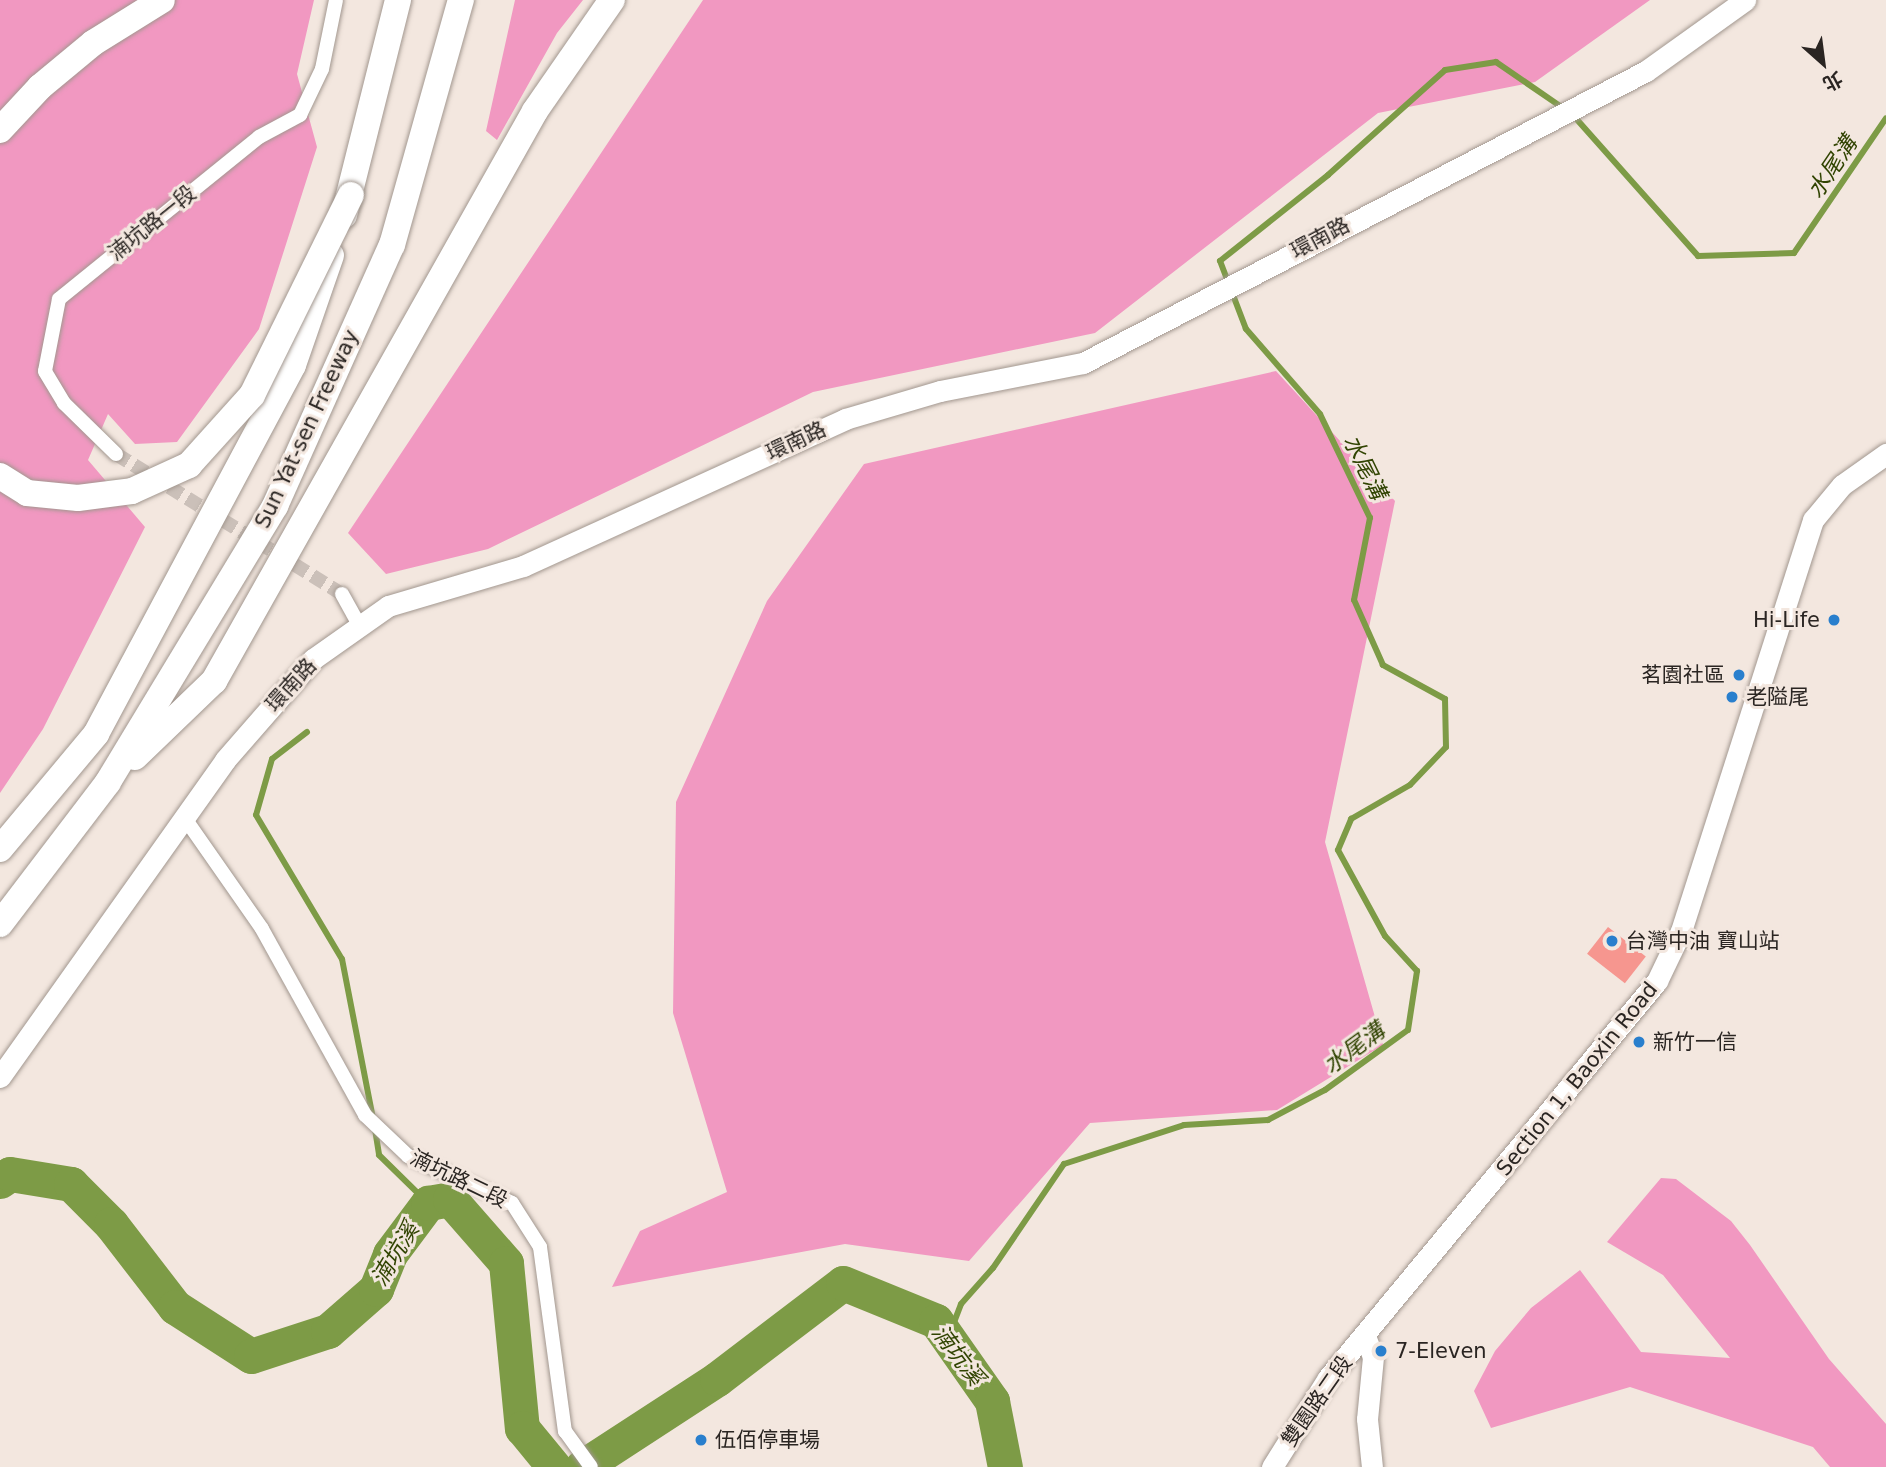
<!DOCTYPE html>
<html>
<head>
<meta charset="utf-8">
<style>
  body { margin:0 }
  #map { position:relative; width:1886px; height:1467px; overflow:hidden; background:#f3e7df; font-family:"DejaVu Sans","Noto Sans TC",sans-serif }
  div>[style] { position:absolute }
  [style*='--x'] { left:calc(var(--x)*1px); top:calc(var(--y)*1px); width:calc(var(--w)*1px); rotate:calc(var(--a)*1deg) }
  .forest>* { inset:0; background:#f198c1 }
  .stream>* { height:6px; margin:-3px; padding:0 3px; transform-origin:3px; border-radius:3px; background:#7d9b46 }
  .river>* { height:35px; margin:-17.5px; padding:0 17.5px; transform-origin:17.5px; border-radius:17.5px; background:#7d9b46 }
  .building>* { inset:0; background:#f6968f; transform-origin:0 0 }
  .street-tunnel>* { height:14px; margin-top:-7px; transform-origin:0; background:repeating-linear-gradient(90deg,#cbc0b9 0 14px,transparent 0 21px) }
  .roads { filter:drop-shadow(0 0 2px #a2978f) drop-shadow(0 0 2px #a2978f) }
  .street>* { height:14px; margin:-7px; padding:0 7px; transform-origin:7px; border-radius:7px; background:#fff }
  .secondary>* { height:21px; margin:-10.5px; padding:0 10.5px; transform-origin:10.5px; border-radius:10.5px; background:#fff }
  .highway>* { height:26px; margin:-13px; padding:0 13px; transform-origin:13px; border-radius:13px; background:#fff }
  .bridges { filter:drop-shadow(0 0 2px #a2978f) drop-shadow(0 0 2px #a2978f) }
  .highway-bridge>* { height:26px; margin:-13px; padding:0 13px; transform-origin:13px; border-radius:13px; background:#fff }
  .dots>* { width:19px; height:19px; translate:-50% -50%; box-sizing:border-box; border:4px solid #f3e7df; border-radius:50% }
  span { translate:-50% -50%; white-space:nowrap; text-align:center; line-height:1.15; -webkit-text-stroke:6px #f3e7df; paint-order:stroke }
  .street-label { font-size:21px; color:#2a2522 }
  .poi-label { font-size:21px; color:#2a2522 }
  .right { translate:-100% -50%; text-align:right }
  .left { translate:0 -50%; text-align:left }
  .water-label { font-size:23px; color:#314402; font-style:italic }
  .north { position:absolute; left:1788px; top:28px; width:70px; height:70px; -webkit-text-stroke:5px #f3e7df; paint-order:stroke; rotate:152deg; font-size:19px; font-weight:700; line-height:28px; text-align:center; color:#2a2522 }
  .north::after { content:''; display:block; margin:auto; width:24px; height:32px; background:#2a2522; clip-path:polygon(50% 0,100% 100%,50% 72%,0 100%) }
</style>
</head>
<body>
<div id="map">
  <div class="forest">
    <div style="clip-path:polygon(0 0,314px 0,297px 74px,317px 147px,259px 329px,177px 442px,135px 444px,108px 414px,88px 460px,145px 527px,43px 729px,0 793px)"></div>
    <div style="clip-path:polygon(515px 0,583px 0,557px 33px,497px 140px,486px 131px)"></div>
    <div style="clip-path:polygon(703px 0,1650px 0,1535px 82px,1378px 113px,1095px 333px,813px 392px,488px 549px,386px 574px,348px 533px)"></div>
    <div style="clip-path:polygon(1276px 371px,1395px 501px,1325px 842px,1383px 1045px,1277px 1110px,1090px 1123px,969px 1261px,845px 1244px,612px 1287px,640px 1231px,727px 1192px,673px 1013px,676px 802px,767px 601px,864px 464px)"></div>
    <div style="clip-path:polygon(1661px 1178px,1676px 1179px,1731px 1221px,1750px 1245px,1829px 1359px,1886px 1424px,1886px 1467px,1830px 1467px,1813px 1447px,1630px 1387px,1491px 1428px,1474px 1391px,1495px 1351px,1531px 1308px,1580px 1270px,1641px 1352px,1730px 1358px,1663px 1275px,1607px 1242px)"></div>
  </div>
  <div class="stream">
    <div style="--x:1572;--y:114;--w:190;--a:48.4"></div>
    <div style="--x:1698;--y:256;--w:96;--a:-1.8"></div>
    <div style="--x:1794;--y:253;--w:163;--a:-55.7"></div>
    <div style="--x:307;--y:732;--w:44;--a:142.4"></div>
    <div style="--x:272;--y:759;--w:58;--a:105.9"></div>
    <div style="--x:256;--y:815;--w:168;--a:59.2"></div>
    <div style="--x:342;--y:959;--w:163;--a:79"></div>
    <div style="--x:375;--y:1129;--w:26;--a:81"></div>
    <div style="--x:379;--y:1155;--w:69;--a:44.4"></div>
    <div style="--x:948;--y:1338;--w:36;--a:-69"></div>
    <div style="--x:961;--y:1304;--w:48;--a:-48.4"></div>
    <div style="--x:993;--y:1268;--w:126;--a:-55.7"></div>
    <div style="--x:1064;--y:1164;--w:126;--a:-18"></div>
    <div style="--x:1184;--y:1125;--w:84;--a:-3.4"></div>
    <div style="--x:1268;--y:1120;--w:64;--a:-27.8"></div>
    <div style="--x:1325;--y:1090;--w:102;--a:-35.9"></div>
    <div style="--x:1408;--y:1030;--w:60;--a:-81.3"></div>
    <div style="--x:1417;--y:971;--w:47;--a:-132.4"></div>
    <div style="--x:1385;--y:936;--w:98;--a:-118.7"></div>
    <div style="--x:1338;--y:850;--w:34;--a:-67"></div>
    <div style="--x:1351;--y:819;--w:68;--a:-30"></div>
    <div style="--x:1410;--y:785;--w:52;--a:-46.5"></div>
    <div style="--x:1446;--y:747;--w:48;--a:-91.2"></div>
    <div style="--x:1445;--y:699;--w:71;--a:-151.3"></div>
    <div style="--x:1383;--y:665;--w:71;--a:-114"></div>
    <div style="--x:1354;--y:600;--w:84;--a:-79"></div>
    <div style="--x:1370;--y:518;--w:115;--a:-115.7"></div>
    <div style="--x:1320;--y:414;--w:113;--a:-131"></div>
    <div style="--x:1246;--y:329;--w:73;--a:-110.9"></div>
    <div style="--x:1220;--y:261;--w:138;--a:-38.5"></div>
    <div style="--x:1328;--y:175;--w:157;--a:-41.9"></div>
    <div style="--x:1445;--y:70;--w:52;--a:-8.9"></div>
    <div style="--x:1496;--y:62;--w:81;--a:34.5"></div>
  </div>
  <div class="river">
    <div style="--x:0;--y:1181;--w:12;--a:-35"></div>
    <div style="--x:10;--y:1174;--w:62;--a:9.3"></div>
    <div style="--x:71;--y:1184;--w:57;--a:45"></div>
    <div style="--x:111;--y:1224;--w:105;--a:52.4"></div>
    <div style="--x:175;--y:1307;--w:90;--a:32.8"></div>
    <div style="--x:251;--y:1356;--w:81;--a:-18"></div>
    <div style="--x:328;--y:1331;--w:64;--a:-41.2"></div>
    <div style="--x:376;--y:1289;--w:38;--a:-68"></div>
    <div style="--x:390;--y:1254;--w:64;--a:-53.3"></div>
    <div style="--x:428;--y:1203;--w:22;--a:-10"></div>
    <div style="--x:450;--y:1199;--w:85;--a:48.8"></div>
    <div style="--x:506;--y:1263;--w:166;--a:84.5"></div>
    <div style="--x:522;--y:1428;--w:50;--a:50.6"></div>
    <div style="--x:582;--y:1467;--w:161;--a:-33.1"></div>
    <div style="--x:717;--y:1379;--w:158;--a:-37.3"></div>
    <div style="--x:843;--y:1283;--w:100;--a:22.2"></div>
    <div style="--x:936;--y:1321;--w:98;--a:55"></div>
    <div style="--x:992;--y:1401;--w:67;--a:78.9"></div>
  </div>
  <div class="building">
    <div style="left:1608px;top:927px;width:48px;height:34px;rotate:38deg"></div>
  </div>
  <div class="street-tunnel">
    <div style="--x:116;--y:454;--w:266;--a:31.8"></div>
  </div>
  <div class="roads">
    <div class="street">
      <div style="--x:116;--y:454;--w:73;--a:-135.6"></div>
      <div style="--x:64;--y:403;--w:37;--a:-121"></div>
      <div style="--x:45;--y:371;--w:73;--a:-79"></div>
      <div style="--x:59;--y:299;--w:257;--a:-39"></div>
      <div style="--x:259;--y:137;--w:47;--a:-28.2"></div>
      <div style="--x:300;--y:115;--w:51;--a:-64.4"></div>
      <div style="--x:322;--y:69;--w:70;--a:-78.5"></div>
      <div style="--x:342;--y:594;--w:35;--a:61"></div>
      <div style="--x:184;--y:817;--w:136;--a:55.1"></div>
      <div style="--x:262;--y:929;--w:213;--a:61"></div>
      <div style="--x:365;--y:1115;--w:59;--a:43.6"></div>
      <div style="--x:408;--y:1156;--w:114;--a:24.3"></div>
      <div style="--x:512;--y:1203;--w:52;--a:57.5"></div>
      <div style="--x:540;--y:1247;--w:186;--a:82.3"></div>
      <div style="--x:565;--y:1431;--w:44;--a:54.2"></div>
    </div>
    <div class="secondary">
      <div style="--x:0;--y:1077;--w:389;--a:-54.6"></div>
      <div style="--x:225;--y:760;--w:134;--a:-48.9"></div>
      <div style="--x:313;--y:659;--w:92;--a:-35.2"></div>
      <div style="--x:388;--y:606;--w:141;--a:-16.5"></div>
      <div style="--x:523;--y:566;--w:354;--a:-24.5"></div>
      <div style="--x:845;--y:419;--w:99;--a:-16.4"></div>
      <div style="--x:940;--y:391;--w:146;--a:-11.1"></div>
      <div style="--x:1083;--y:363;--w:634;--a:-27.41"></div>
      <div style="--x:1646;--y:71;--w:122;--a:-35.6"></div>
      <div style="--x:1365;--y:1336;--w:22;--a:69"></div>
      <div style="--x:1373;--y:1357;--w:62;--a:95.5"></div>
      <div style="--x:1367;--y:1419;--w:48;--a:84.1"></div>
      <div style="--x:1272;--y:1467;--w:105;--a:-57.8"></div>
      <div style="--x:1328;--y:1378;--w:516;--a:-50.35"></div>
      <div style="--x:1657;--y:981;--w:55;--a:-64.4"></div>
      <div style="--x:1681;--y:931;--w:432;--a:-72.2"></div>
      <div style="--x:1813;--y:520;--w:45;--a:-50.4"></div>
      <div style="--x:1842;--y:485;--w:54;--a:-35.2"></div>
    </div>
    <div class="highway">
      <div style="--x:0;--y:130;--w:59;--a:-47.1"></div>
      <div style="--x:40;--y:87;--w:69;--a:-39.7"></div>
      <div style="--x:93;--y:43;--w:81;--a:-31.9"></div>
      <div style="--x:344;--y:215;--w:222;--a:-75.9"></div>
      <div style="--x:135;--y:757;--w:110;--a:-43.9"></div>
      <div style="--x:214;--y:681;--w:654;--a:-60.61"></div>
      <div style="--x:535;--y:111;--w:135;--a:-55.3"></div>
      <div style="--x:0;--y:849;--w:150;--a:-50.1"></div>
      <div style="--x:96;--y:734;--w:418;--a:-61.9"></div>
      <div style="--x:293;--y:365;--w:116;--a:-70.9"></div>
      <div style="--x:0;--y:924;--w:178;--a:-52.7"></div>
      <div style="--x:108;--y:782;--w:323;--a:-58.8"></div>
      <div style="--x:275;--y:506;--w:286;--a:-65.9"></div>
      <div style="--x:392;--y:245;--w:255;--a:-74.3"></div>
    </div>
  </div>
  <div class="bridges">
    <div class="highway-bridge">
      <div style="--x:0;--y:476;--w:32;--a:32"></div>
      <div style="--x:27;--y:493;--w:51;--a:5.6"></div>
      <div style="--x:78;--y:498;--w:54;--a:-7.4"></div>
      <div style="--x:132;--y:491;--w:63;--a:-24.5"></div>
      <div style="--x:189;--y:465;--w:94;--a:-48"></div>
      <div style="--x:252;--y:395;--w:223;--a:-63.7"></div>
    </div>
  </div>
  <div class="dots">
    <div style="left:1834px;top:620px;background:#297fcd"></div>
    <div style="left:1739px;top:675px;background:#297fcd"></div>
    <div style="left:1732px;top:697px;background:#297fcd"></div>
    <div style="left:1612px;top:941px;background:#297fcd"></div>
    <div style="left:1639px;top:1042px;background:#297fcd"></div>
    <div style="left:1381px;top:1351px;background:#297fcd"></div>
    <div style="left:701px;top:1440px;background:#297fcd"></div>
  </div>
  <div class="street-label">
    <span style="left:152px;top:223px;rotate:-39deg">湳坑路一段</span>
    <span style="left:1320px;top:238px;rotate:-28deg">環南路</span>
    <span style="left:307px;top:429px;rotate:-65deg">Sun Yat-sen Freeway</span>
    <span style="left:796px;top:441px;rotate:-25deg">環南路</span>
    <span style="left:291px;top:685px;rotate:-48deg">環南路</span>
    <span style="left:1577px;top:1079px;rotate:-51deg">Section 1, Baoxin Road</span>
    <span style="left:459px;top:1179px;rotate:26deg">湳坑路二段</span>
    <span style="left:1317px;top:1401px;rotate:-55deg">雙園路二段</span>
  </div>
  <div class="poi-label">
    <span class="right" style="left:1820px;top:620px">Hi-Life</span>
    <span class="right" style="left:1725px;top:675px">茗園社區</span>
    <span class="left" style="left:1746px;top:697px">老隘尾</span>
    <span class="left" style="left:1626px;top:941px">台灣中油 寶山站</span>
    <span class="left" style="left:1653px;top:1042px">新竹一信</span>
    <span class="left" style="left:1395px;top:1351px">7-Eleven</span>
    <span class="left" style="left:715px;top:1440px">伍佰停車場</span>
  </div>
  <div class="water-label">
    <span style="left:1832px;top:167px;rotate:-56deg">水尾溝</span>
    <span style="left:1365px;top:467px;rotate:64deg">水尾溝</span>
    <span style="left:1354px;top:1048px;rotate:-36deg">水尾溝</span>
    <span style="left:395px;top:1254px;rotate:-59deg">湳坑溪</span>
    <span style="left:958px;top:1355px;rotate:53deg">湳坑溪</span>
  </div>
  <div class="north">北</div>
</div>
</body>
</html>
